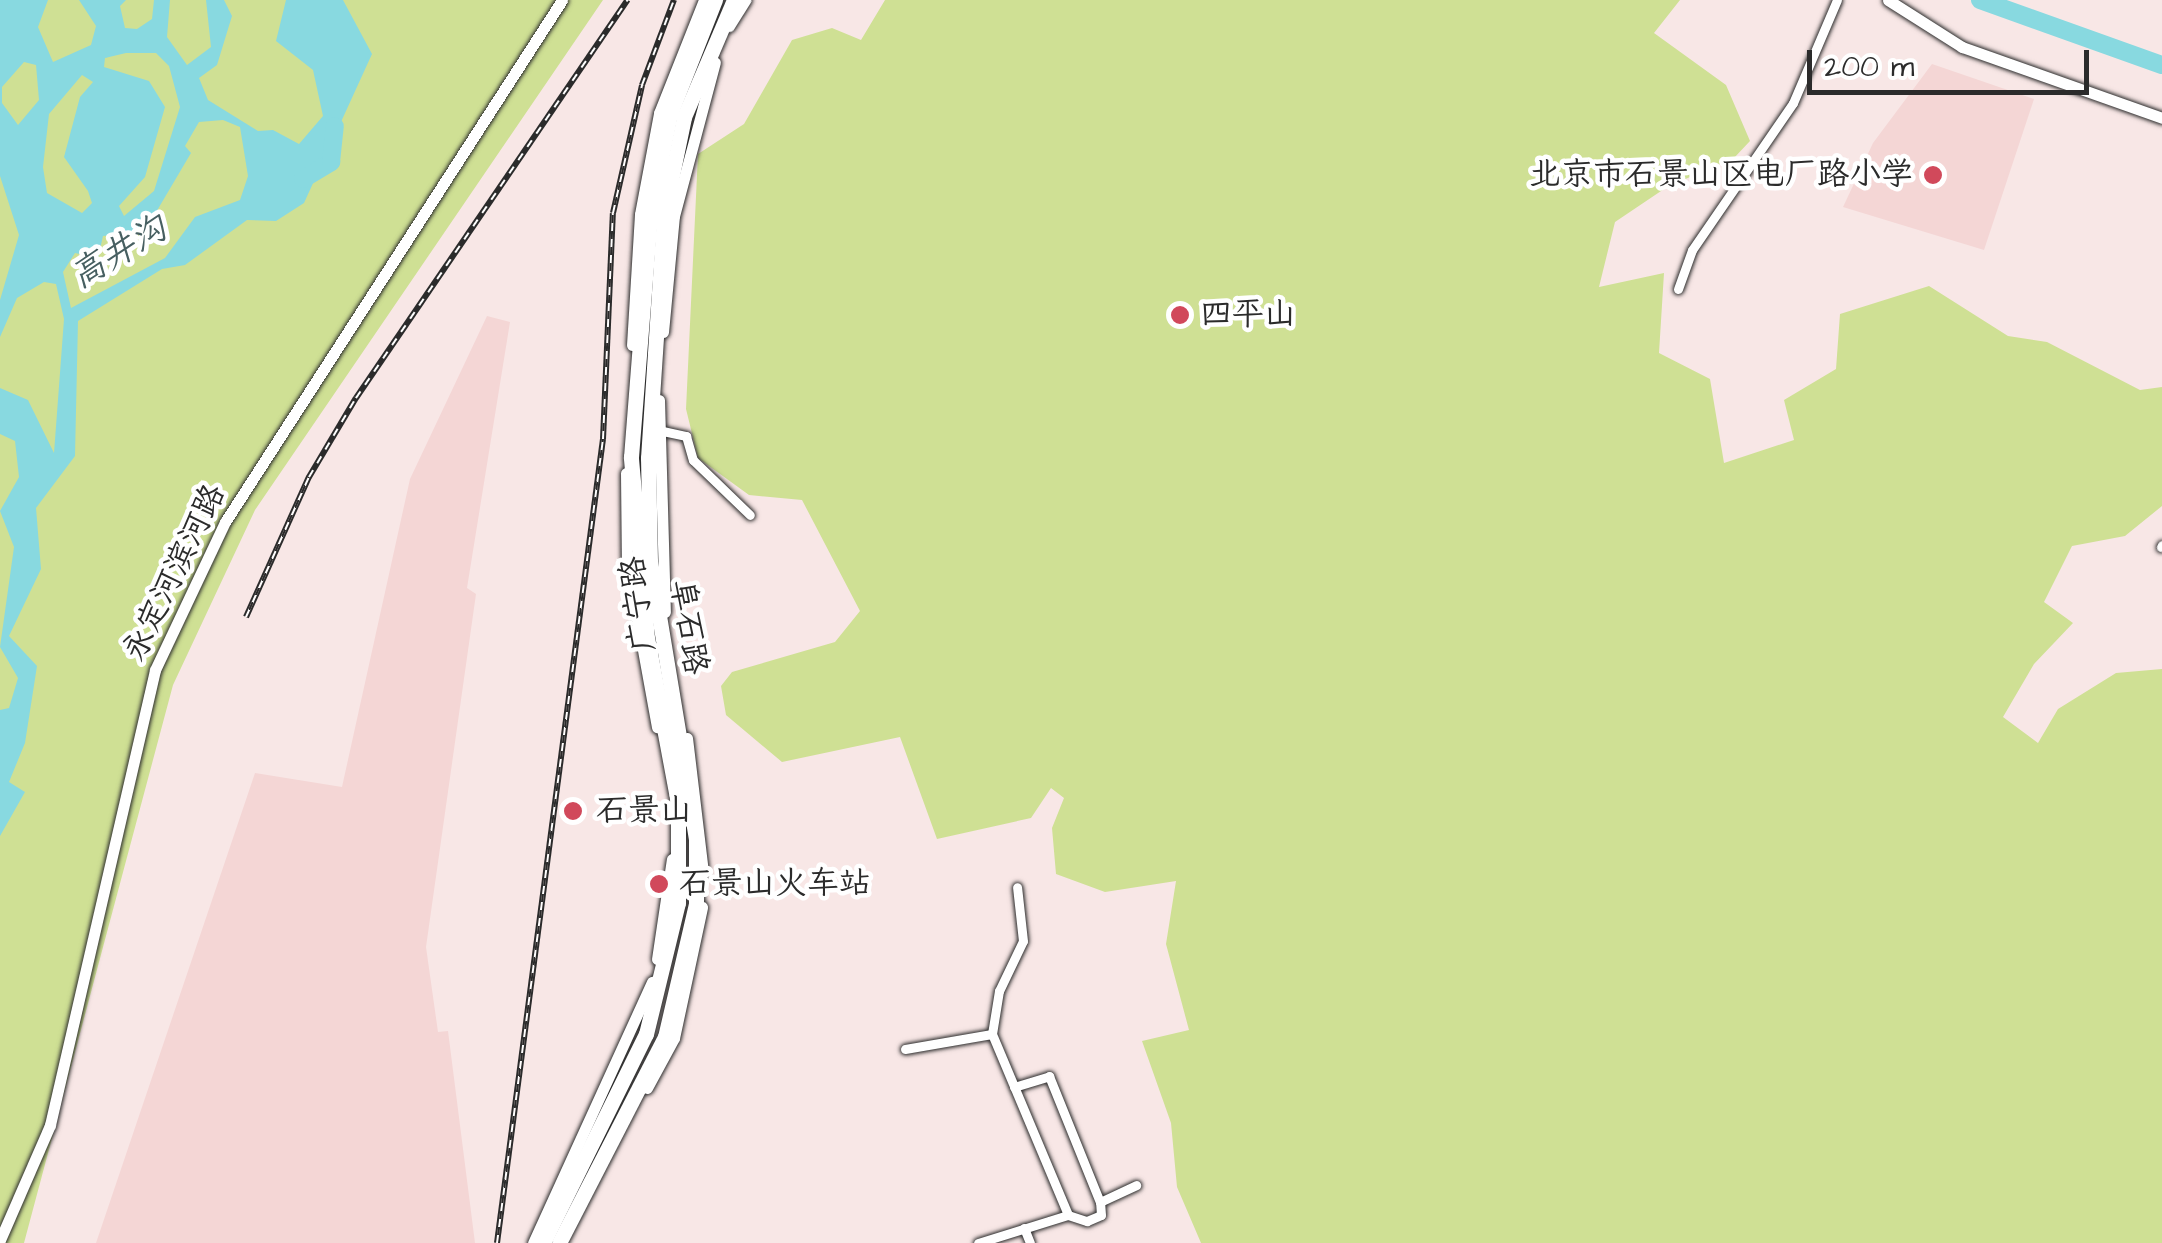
<!DOCTYPE html>
<html>
<head>
<meta charset="utf-8">
<style>
  body { margin:0 }
  #map { position:relative; width:2162px; height:1243px; overflow:hidden; background:#f8e7e6; font-family:"Architects Daughter","LXGW WenKai TC",sans-serif }
  div>[style] { position:absolute }
  [style*='--x'] { left:calc(var(--x)*1px); top:calc(var(--y)*1px); width:calc(var(--w)*1px); rotate:calc(var(--a)*1deg) }
  .built>* { inset:0; background:#f4d6d5 }
  .green>* { inset:0; background:#cfe094 }
  .water>* { inset:0; background:#88d9e0 }
  .river>* { height:18px; margin:-9px; padding:0 9px; transform-origin:9px; border-radius:9px; background:#88d9e0 }
  .roads { filter:drop-shadow(0 0 2px #2b2b2b) drop-shadow(0 0 2px #2b2b2b) }
  .minor>* { height:9px; margin:-4.5px; padding:0 4.5px; transform-origin:4.5px; border-radius:4.5px; background:#fff }
  .tertiary>* { height:11px; margin:-5.5px; padding:0 5.5px; transform-origin:5.5px; border-radius:5.5px; background:#fff }
  .trunk>* { height:15px; margin:-7.5px; padding:0 7.5px; transform-origin:7.5px; border-radius:7.5px; background:#fff }
  .rail>* { height:6px; margin-top:-3px; transform-origin:0; background:repeating-linear-gradient(90deg,#fff 0 8px,#2b2b2b 0 16px); box-sizing:border-box; border-block:2px solid #2b2b2b }
  .dots>* { width:28px; height:28px; translate:-50% -50%; box-sizing:border-box; border:5px solid #fff; border-radius:50% }
  span { translate:-50% -50%; white-space:nowrap; text-align:center; line-height:1.15; -webkit-text-stroke:9px #fff; paint-order:stroke }
  .poi-label { font-size:32px; color:#2b2b2b }
  .right { translate:-100% -50%; text-align:right }
  .left { translate:0 -50%; text-align:left }
  .street-label { font-size:32px; color:#2b2b2b }
  .water-label { font-size:35px; color:#475f61; font-style:italic }
  .scale { position:absolute; left:1807px; top:50px; width:282px; height:45px; box-sizing:border-box; border:5px solid #2b2b2b; border-top:0; padding-left:12px; font-size:30px; line-height:35px; white-space:nowrap; color:#2b2b2b; -webkit-text-stroke:8px #fff; paint-order:stroke }
</style>
</head>
<body>
<div id="map">
  <div class="built">
    <div style="clip-path:polygon(1932px 64px,2034px 99px,1984px 250px,1843px 207px,1873px 143px)"></div>
    <div style="clip-path:polygon(487px 316px,510px 322px,467px 588px,476px 594px,426px 947px,438px 1032px,448px 1031px,475px 1243px,96px 1243px,255px 773px,342px 787px,410px 479px)"></div>
  </div>
  <div class="green">
    <div style="clip-path:polygon(0 0,603px 0,255px 510px,173px 685px,24px 1243px,0 1243px)"></div>
    <div style="clip-path:polygon(885px 0,1680px 0,1654px 33px,1726px 85px,1750px 141px,1734px 158px,1667px 187px,1615px 222px,1599px 287px,1664px 273px,1659px 353px,1710px 379px,1724px 463px,1794px 440px,1784px 400px,1836px 369px,1840px 314px,1929px 286px,2008px 336px,2047px 342px,2140px 390px,2162px 387px,2162px 506px,2125px 536px,2072px 546px,2044px 602px,2073px 623px,2034px 664px,2003px 717px,2038px 743px,2058px 709px,2116px 673px,2162px 669px,2162px 1243px,1201px 1243px,1177px 1187px,1171px 1123px,1142px 1041px,1189px 1030px,1166px 944px,1176px 881px,1105px 892px,1056px 874px,1052px 828px,1064px 798px,1051px 788px,1031px 818px,937px 839px,900px 737px,782px 762px,726px 715px,721px 686px,732px 672px,835px 642px,860px 611px,802px 500px,749px 495px,698px 458px,686px 409px,698px 154px,744px 124px,792px 40px,832px 28px,861px 40px)"></div>
  </div>
  <div class="water">
    <div style="clip-path:polygon(evenodd,0 0,48px 0,38px 27px,53px 62px,91px 45px,96px 26px,79px 0,126px 0,120px 6px,125px 28px,137px 29px,152px 19px,154px 0,170px 0,167px 37px,187px 65px,211px 47px,206px 0,224px 0,232px 16px,217px 65px,199px 78px,208px 100px,258px 131px,273px 130px,299px 144px,323px 116px,313px 70px,276px 41px,286px 0,343px 0,372px 54px,304px 203px,276px 221px,247px 220px,185px 265px,162px 269px,78px 321px,75px 456px,36px 508px,41px 569px,9px 636px,37px 666px,25px 743px,9px 782px,25px 792px,0 836px,0 710px,9px 708px,18px 678px,0 647px,14px 547px,0 511px,19px 477px,15px 441px,0 434px,0 388px,28px 400px,54px 453px,64px 319px,56px 284px,44px 282px,17px 298px,0 337px,0 300px,19px 235px,0 176px,0 0,126px 53px,156px 53px,169px 66px,180px 107px,154px 191px,124px 216px,119px 206px,145px 177px,165px 107px,149px 81px,104px 67px,105px 58px,126px 53px,0 0,24px 62px,36px 65px,39px 100px,18px 125px,2px 103px,2px 87px,24px 62px,0 0,82px 75px,93px 82px,80px 97px,64px 157px,88px 191px,92px 203px,82px 213px,47px 193px,43px 167px,49px 114px,82px 75px,0 0,223px 120px,240px 127px,248px 176px,240px 200px,195px 217px,165px 258px,71px 308px,63px 272px,75px 253px,98px 258px,103px 236px,133px 233px,155px 214px,191px 153px,185px 146px,199px 122px,223px 120px)"></div>
  </div>
  <div class="river">
    <div style="--x:1980;--y:0;--w:193;--a:19.7"></div>
    <div style="--x:303;--y:179;--w:33;--a:-31"></div>
    <div style="--x:331;--y:162;--w:36;--a:-84"></div>
  </div>
  <div class="roads">
    <div class="minor">
      <div style="--x:1678;--y:289;--w:41;--a:-70.3"></div>
      <div style="--x:1692;--y:250;--w:178;--a:-55.5"></div>
      <div style="--x:1793;--y:103;--w:112;--a:-66.9"></div>
      <div style="--x:658;--y:430;--w:29;--a:12"></div>
      <div style="--x:686;--y:436;--w:25;--a:74"></div>
      <div style="--x:693;--y:460;--w:79;--a:44"></div>
      <div style="--x:2161;--y:547;--w:2;--a:-63"></div>
      <div style="--x:992;--y:1034;--w:196;--a:67.2"></div>
      <div style="--x:905;--y:1049;--w:88;--a:-9.8"></div>
      <div style="--x:992;--y:1034;--w:44;--a:-80.8"></div>
      <div style="--x:999;--y:991;--w:55;--a:-64.4"></div>
      <div style="--x:1023;--y:941;--w:54;--a:-96.3"></div>
      <div style="--x:1014;--y:1087;--w:37;--a:-17"></div>
      <div style="--x:1049;--y:1076;--w:136;--a:68"></div>
      <div style="--x:1024;--y:1228;--w:16;--a:68"></div>
      <div style="--x:978;--y:1243;--w:94;--a:-17.3"></div>
      <div style="--x:1068;--y:1215;--w:20;--a:18"></div>
      <div style="--x:1087;--y:1221;--w:15;--a:-23"></div>
      <div style="--x:1101;--y:1215;--w:13;--a:-94"></div>
      <div style="--x:1100;--y:1202;--w:40;--a:-25"></div>
    </div>
    <div class="tertiary">
      <div style="--x:1888;--y:0;--w:88;--a:32.4"></div>
      <div style="--x:1962;--y:47;--w:212;--a:19.5"></div>
      <div style="--x:729;--y:26;--w:31;--a:-58"></div>
      <div style="--x:663;--y:332;--w:117;--a:-84.6"></div>
      <div style="--x:674;--y:216;--w:159;--a:-75.1"></div>
      <div style="--x:632;--y:345;--w:131;--a:-86.5"></div>
      <div style="--x:640;--y:214;--w:103;--a:-79.3"></div>
      <div style="--x:659;--y:113;--w:122;--a:-68.3"></div>
      <div style="--x:659;--y:400;--w:212;--a:88.4"></div>
      <div style="--x:626;--y:473;--w:89;--a:89.4"></div>
      <div style="--x:627;--y:562;--w:168;--a:79.7"></div>
      <div style="--x:687;--y:738;--w:136;--a:83.2"></div>
      <div style="--x:657;--y:959;--w:101;--a:-81.5"></div>
      <div style="--x:647;--y:1088;--w:57;--a:-61.6"></div>
      <div style="--x:674;--y:1038;--w:134;--a:-77.9"></div>
      <div style="--x:0;--y:1240;--w:125;--a:-66.5"></div>
      <div style="--x:50;--y:1125;--w:467;--a:-77"></div>
      <div style="--x:155;--y:670;--w:164;--a:-64.7"></div>
      <div style="--x:225;--y:522;--w:621;--a:-57.15"></div>
      <div style="--x:533;--y:1243;--w:287;--a:-65.5"></div>
    </div>
    <div class="trunk">
      <div style="--x:543;--y:1243;--w:233;--a:-63.8"></div>
      <div style="--x:646;--y:1034;--w:135;--a:-76.3"></div>
      <div style="--x:678;--y:903;--w:100;--a:-90"></div>
      <div style="--x:678;--y:803;--w:168;--a:-100.6"></div>
      <div style="--x:647;--y:638;--w:182;--a:-95.1"></div>
      <div style="--x:631;--y:457;--w:245;--a:-85.5"></div>
      <div style="--x:650;--y:213;--w:101;--a:-78.6"></div>
      <div style="--x:670;--y:114;--w:123;--a:-68.5"></div>
      <div style="--x:559;--y:1243;--w:232;--a:-62.8"></div>
      <div style="--x:665;--y:1037;--w:137;--a:-76.9"></div>
      <div style="--x:696;--y:904;--w:65;--a:-90"></div>
      <div style="--x:696;--y:839;--w:282;--a:-99.4"></div>
      <div style="--x:650;--y:561;--w:103;--a:-91.1"></div>
      <div style="--x:648;--y:458;--w:245;--a:-86.2"></div>
      <div style="--x:664;--y:214;--w:99;--a:-78.3"></div>
      <div style="--x:684;--y:117;--w:127;--a:-66.9"></div>
    </div>
  </div>
  <div class="rail">
    <div style="--x:246;--y:617;--w:154;--a:-65.8"></div>
    <div style="--x:309;--y:477;--w:92;--a:-59.3"></div>
    <div style="--x:356;--y:398;--w:482;--a:-55.7"></div>
    <div style="--x:497;--y:1243;--w:811;--a:-82.49"></div>
    <div style="--x:603;--y:439;--w:226;--a:-87.5"></div>
    <div style="--x:613;--y:213;--w:131;--a:-77.2"></div>
    <div style="--x:642;--y:85;--w:91;--a:-69.4"></div>
  </div>
  <div class="dots">
    <div style="left:1933px;top:175px;background:#d1495b"></div>
    <div style="left:1180px;top:315px;background:#d1495b"></div>
    <div style="left:573px;top:811px;background:#d1495b"></div>
    <div style="left:659px;top:884px;background:#d1495b"></div>
  </div>
  <div class="poi-label">
    <span class="right" style="left:1913px;top:175px">北京市石景山区电厂路小学</span>
    <span class="left" style="left:1200px;top:315px">四平山</span>
    <span class="left" style="left:596px;top:811px">石景山</span>
    <span class="left" style="left:679px;top:884px">石景山火车站</span>
  </div>
  <div class="street-label">
    <span style="left:175px;top:573px;rotate:-64deg">永定河滨河路</span>
    <span style="left:639px;top:604px;rotate:-97deg">广宁路</span>
    <span style="left:688px;top:627px;rotate:81deg">阜石路</span>
  </div>
  <div class="water-label">
    <span style="left:119px;top:253px;rotate:-31deg">高井沟</span>
  </div>
  <div class="scale">200 m</div>
</div>
</body>
</html>
